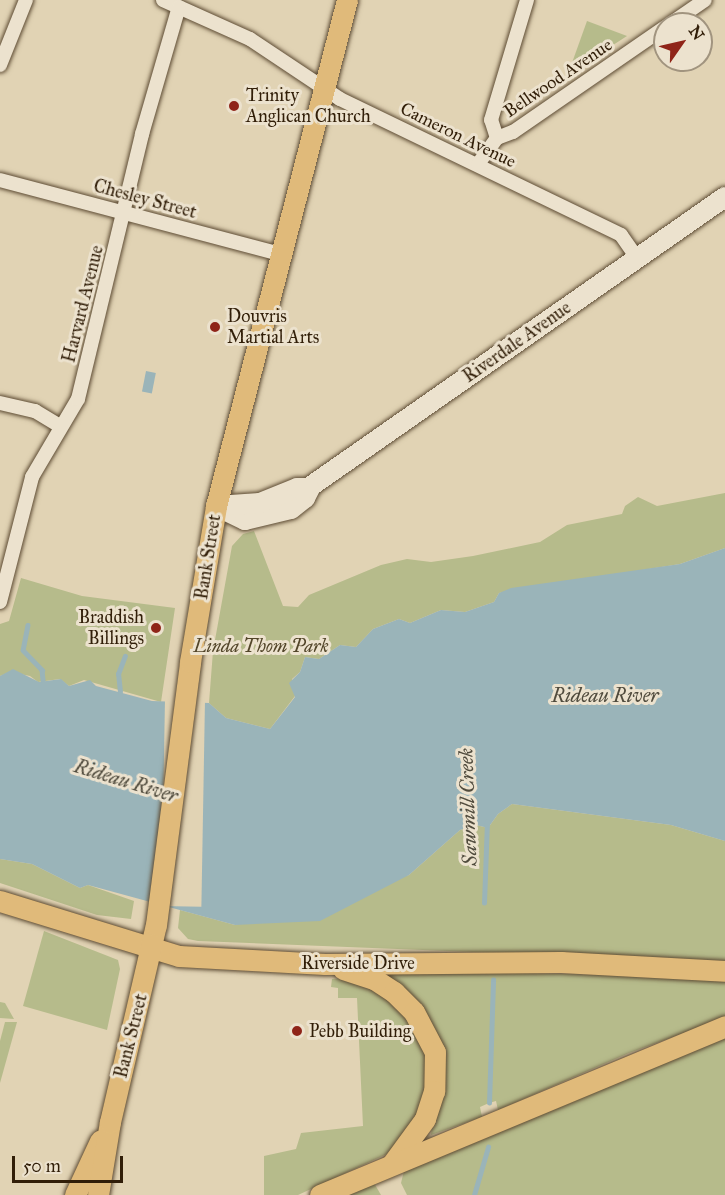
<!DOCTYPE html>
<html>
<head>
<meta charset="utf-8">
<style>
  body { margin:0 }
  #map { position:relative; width:725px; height:1195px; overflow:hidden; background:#e1d3b4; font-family:"IM FELL Great Primer",serif }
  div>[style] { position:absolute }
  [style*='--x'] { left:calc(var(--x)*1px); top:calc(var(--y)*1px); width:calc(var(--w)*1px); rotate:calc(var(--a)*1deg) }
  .green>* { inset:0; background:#b6bb8b }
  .water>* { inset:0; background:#9ab4b9; transform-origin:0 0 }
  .pier>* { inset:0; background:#e1d3b4; transform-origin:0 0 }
  .stream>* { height:4.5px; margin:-2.25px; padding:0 2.25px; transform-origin:2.25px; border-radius:2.25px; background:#9ab4b9 }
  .roads { filter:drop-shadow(0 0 2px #5d4b33) drop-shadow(0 0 2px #5d4b33) }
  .street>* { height:14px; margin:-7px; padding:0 7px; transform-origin:7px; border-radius:7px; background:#ece2ce }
  .secondary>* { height:20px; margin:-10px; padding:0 10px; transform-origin:10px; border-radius:10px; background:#ece2ce }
  .primary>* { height:21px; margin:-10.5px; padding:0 10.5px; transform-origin:10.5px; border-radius:10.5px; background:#e0ba7a }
  .dots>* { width:16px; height:16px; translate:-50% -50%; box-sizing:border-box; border:3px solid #ece2ce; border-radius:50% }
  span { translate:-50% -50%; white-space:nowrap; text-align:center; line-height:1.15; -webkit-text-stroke:6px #ece2ce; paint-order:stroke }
  .street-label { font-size:18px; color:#311e08 }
  .poi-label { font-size:18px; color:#311e08 }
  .left { translate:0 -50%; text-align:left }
  .right { translate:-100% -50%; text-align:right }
  .park-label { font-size:18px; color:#524529; font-style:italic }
  .water-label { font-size:20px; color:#504b3d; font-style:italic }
  .north { position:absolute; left:653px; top:12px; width:60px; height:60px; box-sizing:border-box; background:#ece2ce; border:2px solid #a1947f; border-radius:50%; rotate:56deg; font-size:16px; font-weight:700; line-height:24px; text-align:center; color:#311e08 }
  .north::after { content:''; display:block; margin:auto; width:21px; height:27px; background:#8f2418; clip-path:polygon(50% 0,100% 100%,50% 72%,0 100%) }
  .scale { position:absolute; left:12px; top:1156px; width:111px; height:27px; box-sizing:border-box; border:3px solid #311e08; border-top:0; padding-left:8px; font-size:18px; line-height:21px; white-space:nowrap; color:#311e08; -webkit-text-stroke:4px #ece2ce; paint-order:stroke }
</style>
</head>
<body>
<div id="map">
  <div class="green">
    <div style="clip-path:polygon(587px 21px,627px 36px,568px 74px)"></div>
    <div style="clip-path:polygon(725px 493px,725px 548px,680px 564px,499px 593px,494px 602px,465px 612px,441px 610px,410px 623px,399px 619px,373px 629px,356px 647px,340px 645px,319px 659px,305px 657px,300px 672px,292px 679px,295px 696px,270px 729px,226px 718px,209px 703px,213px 651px,232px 546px,243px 534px,254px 531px,283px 606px,298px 607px,309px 595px,381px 565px,407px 559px,431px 562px,473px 556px,540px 542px,567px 525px,622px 514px,625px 506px,638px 497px,657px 506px)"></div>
    <div style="clip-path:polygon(21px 578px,82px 596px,175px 608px,161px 702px,84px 680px,69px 686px,60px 679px,38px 682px,30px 676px,10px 672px,0 676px,0 624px,9px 621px)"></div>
    <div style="clip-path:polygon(512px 804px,671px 825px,725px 841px,725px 962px,198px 941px,188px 939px,178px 928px,180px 910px,235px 925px,409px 875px,460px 830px,476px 825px,488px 828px,498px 814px)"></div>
    <div style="clip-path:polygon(0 859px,32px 864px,80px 888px,88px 885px,134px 901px,131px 919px,97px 915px,0 883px)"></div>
    <div style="clip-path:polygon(44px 931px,118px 960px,120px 969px,107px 1030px,23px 1006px)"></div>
    <div style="clip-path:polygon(366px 969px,725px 978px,725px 1018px,629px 1053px,498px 1110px,496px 1101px,489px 1103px,480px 1107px,482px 1117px,431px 1135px,440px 1051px)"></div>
    <div style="clip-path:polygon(348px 978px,397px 1001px,427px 1051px,424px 1107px,389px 1153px,298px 1195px,264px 1195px,264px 1156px,296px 1149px,301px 1133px,363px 1126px,357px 998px,338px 998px,338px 988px,331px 987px,332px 979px)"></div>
    <div style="clip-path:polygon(0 1002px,5px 1003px,14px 1019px,0 1018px)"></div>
    <div style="clip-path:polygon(5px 1022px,17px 1022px,0 1083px,0 1041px)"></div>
    <div style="clip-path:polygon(725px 1036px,725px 1195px,407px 1195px,401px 1183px,404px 1171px)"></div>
    <div style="clip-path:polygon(374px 1183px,381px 1195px,346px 1195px)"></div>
  </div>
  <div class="water">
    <div style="left:146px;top:371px;width:10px;height:21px;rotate:11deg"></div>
    <div style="clip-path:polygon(725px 548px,725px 841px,671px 825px,512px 804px,498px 814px,488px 828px,476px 825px,460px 830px,409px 875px,320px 921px,235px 925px,88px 885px,80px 888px,32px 864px,0 859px,0 676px,13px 669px,39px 682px,61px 679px,69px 686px,90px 680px,96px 686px,152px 701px,209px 703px,226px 718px,270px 729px,295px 697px,289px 683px,300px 672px,305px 657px,319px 659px,340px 645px,356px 647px,373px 629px,399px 619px,410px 623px,441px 610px,465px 612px,494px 602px,499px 593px,511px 588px,680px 564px)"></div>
  </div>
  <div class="pier">
    <div style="left:165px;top:699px;width:40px;height:207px;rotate:1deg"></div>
  </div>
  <div class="stream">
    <div style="--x:28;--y:625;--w:25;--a:101"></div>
    <div style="--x:23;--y:650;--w:28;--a:46"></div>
    <div style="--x:42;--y:670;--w:10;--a:84"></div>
    <div style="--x:120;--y:692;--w:18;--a:-96"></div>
    <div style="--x:118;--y:674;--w:19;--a:-69"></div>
    <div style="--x:484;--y:903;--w:81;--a:-87.9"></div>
    <div style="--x:489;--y:1103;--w:123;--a:-88.1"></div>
    <div style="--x:474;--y:1195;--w:50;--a:-73.7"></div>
  </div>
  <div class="roads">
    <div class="street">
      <div style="--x:163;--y:0;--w:95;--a:24.1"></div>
      <div style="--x:250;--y:39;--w:108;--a:33.7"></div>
      <div style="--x:340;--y:99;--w:312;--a:25.8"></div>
      <div style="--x:621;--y:235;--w:28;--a:55"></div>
      <div style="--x:670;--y:24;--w:42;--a:-34.4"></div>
      <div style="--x:0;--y:65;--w:70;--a:-68.2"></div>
      <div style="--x:497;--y:138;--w:19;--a:-108"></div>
      <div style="--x:491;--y:120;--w:125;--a:-73.3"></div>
      <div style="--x:478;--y:164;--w:32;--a:-54"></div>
      <div style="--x:497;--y:138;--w:17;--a:-21"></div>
      <div style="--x:513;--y:132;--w:185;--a:-34.6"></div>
      <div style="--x:0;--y:180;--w:290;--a:14.8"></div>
      <div style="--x:0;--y:403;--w:36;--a:13"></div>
      <div style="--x:35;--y:411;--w:29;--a:31"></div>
      <div style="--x:0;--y:602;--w:129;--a:-75.6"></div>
      <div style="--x:32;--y:477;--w:91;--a:-59.5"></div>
      <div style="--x:78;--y:399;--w:273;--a:-76.4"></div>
      <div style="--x:142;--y:134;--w:132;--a:-73.8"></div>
    </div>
    <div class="secondary">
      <div style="--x:216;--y:506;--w:32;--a:26"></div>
      <div style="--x:245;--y:520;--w:47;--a:-13.4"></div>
      <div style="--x:291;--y:509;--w:18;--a:-38"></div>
      <div style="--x:305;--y:498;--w:13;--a:-63"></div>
      <div style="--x:311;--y:486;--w:505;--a:-34.92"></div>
      <div style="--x:216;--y:506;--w:44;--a:-3.9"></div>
      <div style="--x:260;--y:503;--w:40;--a:-22"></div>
      <div style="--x:297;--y:488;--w:12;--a:0"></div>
    </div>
    <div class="primary">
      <div style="--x:0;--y:901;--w:187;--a:17.1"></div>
      <div style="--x:179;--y:956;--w:146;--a:3.1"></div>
      <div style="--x:325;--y:964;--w:236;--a:-0.5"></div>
      <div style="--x:561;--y:962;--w:164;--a:3.1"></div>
      <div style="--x:343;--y:969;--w:33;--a:18"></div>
      <div style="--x:374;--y:979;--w:24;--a:33"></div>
      <div style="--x:394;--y:992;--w:28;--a:45"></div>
      <div style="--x:414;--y:1012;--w:45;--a:62.3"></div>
      <div style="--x:435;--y:1052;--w:39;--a:91"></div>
      <div style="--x:434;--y:1091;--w:29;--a:108"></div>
      <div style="--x:425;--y:1119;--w:56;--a:126.3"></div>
      <div style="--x:75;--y:1195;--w:60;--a:-65.2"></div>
      <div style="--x:98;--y:1195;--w:74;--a:-80.7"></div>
      <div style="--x:110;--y:1122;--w:202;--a:-76.9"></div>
      <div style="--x:156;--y:925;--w:265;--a:-82.6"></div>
      <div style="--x:190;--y:662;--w:158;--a:-80.5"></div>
      <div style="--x:216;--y:506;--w:523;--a:-75.49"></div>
      <div style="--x:320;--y:1195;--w:439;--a:-22.6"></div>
    </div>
  </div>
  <div class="dots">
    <div style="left:234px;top:106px;background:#8f2418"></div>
    <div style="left:215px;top:327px;background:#8f2418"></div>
    <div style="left:156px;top:628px;background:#8f2418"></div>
    <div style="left:297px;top:1031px;background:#8f2418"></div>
  </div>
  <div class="street-label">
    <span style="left:558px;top:78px;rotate:-34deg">Bellwood Avenue</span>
    <span style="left:458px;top:135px;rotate:26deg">Cameron Avenue</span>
    <span style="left:145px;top:199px;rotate:15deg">Chesley Street</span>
    <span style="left:83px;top:304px;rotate:-76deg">Harvard Avenue</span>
    <span style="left:517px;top:342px;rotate:-35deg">Riverdale Avenue</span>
    <span style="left:208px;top:557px;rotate:-81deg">Bank Street</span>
    <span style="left:358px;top:963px">Riverside Drive</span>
    <span style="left:131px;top:1036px;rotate:-76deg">Bank Street</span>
  </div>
  <div class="poi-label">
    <span class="left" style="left:246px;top:106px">Trinity<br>Anglican Church</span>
    <span class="left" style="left:227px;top:327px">Douvris<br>Martial Arts</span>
    <span class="right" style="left:144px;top:628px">Braddish<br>Billings</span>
    <span class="left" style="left:309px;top:1031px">Pebb Building</span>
  </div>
  <div class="park-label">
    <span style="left:261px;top:646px">Linda Thom Park</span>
  </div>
  <div class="water-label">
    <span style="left:605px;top:695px">Rideau River</span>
    <span style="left:126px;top:781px;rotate:17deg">Rideau River</span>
    <span style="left:468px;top:807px;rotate:-92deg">Sawmill Creek</span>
  </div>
  <div class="north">N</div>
  <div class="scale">50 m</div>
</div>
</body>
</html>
